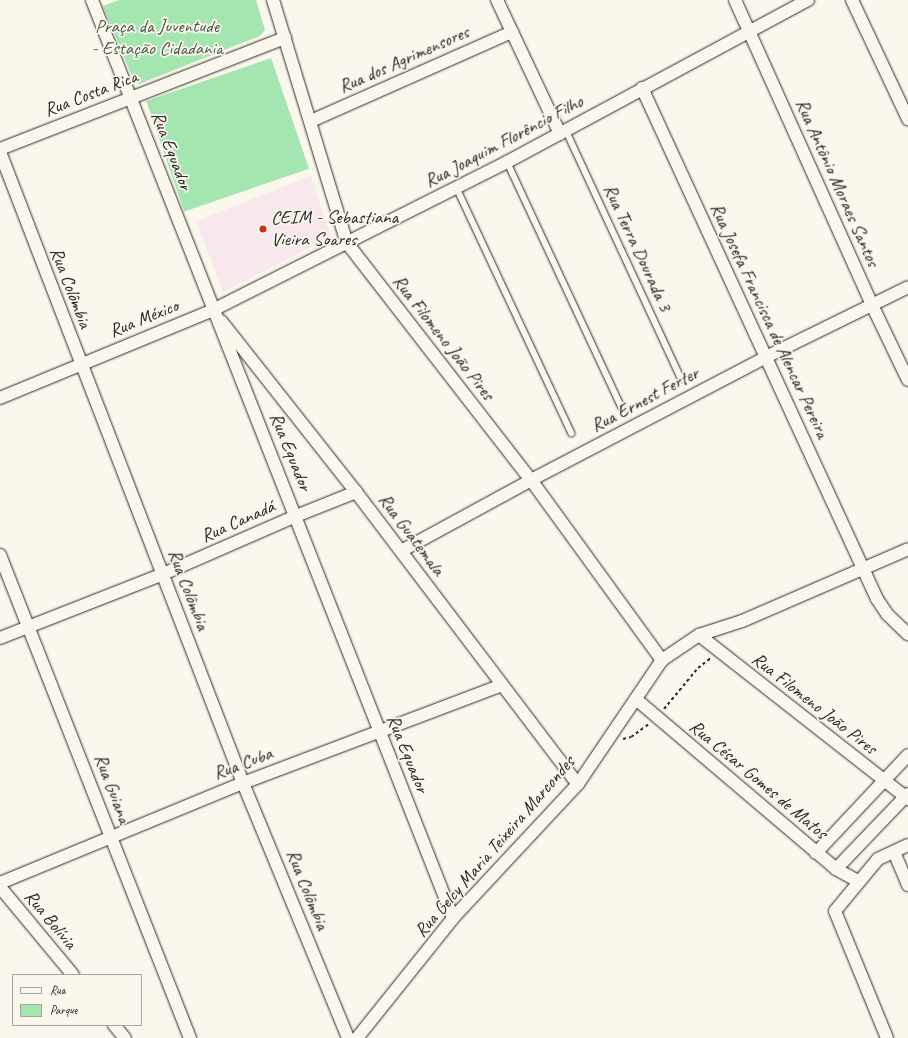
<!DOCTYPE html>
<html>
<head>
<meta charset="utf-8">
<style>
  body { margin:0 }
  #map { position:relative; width:908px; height:1038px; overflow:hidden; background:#fbf7ec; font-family:Caveat,sans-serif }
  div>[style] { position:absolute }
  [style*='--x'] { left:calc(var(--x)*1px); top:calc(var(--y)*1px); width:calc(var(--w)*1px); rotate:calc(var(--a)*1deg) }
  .built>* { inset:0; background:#f9e8eb }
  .green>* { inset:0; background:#a4e6b0; transform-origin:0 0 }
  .path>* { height:2px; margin-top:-1px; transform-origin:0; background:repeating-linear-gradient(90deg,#2b2b2b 0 3px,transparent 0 6px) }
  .roads { filter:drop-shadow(0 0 1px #2b2b2b) drop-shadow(0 0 1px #2b2b2b) }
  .service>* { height:6px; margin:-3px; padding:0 3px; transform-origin:3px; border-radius:3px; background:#fbf7ec }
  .minor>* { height:12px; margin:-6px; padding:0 6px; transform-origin:6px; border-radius:6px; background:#fbf7ec }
  .dots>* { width:11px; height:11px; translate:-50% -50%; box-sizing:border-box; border:2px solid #fbf7ec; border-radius:50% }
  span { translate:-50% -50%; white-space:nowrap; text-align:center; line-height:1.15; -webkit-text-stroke:3.5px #fbf7ec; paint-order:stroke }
  .park-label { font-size:19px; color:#495a4c }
  .street-label { font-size:19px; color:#2b2b2b }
  .poi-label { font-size:19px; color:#2b2b2b }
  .left { translate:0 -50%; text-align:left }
  .legend { position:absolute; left:12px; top:974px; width:130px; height:52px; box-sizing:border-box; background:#fbf7ec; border:1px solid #a8a59f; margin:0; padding:5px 7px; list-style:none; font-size:12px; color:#2b2b2b }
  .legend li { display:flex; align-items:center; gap:8px; height:20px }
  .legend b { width:20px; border:1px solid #a8a59f }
</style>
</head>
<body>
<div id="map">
  <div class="built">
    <div style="clip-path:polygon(311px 176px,331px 237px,223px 292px,196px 221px)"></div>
  </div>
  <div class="green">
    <div style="clip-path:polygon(119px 0,256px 0,265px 30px,260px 36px,139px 84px,134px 81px,103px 6px)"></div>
    <div style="left:271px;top:58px;width:117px;height:132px;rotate:71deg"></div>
  </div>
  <div class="path">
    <div style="--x:664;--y:709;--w:53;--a:-50.3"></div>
    <div style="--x:698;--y:668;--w:16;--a:-38"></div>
    <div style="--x:623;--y:739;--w:8;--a:-14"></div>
    <div style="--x:631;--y:737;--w:24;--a:-36"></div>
  </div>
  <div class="roads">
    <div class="service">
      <div style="--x:566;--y:131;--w:273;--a:65.1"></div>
      <div style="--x:507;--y:162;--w:270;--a:65"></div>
      <div style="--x:456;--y:187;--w:272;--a:64.9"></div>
    </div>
    <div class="minor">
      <div style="--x:92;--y:0;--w:986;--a:68.53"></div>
      <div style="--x:273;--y:0;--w:254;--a:73.1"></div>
      <div style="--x:347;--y:243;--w:300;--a:52.2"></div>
      <div style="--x:531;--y:480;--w:223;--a:54"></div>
      <div style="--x:497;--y:0;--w:148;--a:64.8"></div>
      <div style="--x:735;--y:0;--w:334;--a:65.8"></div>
      <div style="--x:872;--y:305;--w:83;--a:64.4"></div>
      <div style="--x:852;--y:0;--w:132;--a:64.8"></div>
      <div style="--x:642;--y:88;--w:562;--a:65.3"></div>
      <div style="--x:877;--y:599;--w:18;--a:56"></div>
      <div style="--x:887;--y:614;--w:29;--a:44"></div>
      <div style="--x:311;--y:121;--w:220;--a:-23.9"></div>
      <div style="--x:0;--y:149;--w:306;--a:-21.3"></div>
      <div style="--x:0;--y:152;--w:676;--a:68.94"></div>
      <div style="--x:243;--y:783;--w:276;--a:67.6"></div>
      <div style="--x:221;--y:321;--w:218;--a:51.7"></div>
      <div style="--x:356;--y:492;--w:367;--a:52.8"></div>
      <div style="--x:0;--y:398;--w:230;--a:-22.4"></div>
      <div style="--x:213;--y:310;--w:329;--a:-26.7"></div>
      <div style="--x:507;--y:162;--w:342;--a:-28.3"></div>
      <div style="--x:401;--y:551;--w:148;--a:-28.6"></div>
      <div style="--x:531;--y:480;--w:265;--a:-27.6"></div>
      <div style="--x:766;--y:357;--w:158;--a:-26.2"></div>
      <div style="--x:0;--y:555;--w:519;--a:68.53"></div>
      <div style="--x:699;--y:635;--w:266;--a:38.1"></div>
      <div style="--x:0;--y:638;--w:175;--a:-21.4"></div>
      <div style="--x:163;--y:574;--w:145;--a:-23.6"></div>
      <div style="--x:296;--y:516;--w:65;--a:-21.8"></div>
      <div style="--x:637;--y:700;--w:261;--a:40.3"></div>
      <div style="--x:836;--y:869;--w:26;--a:29"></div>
      <div style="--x:894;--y:852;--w:36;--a:67"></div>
      <div style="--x:816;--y:853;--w:134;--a:-46.8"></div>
      <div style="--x:836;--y:869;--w:104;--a:-46.2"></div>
      <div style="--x:0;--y:883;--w:263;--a:-22.4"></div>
      <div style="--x:243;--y:783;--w:277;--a:-20.7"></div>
      <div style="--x:0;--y:887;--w:114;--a:50.3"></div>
      <div style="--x:114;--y:1025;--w:17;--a:50"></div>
      <div style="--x:357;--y:1038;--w:154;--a:-51.3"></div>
      <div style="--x:453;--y:918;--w:183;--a:-47"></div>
      <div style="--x:578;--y:784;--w:150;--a:-55.9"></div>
      <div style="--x:662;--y:660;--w:45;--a:-34"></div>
      <div style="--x:699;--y:635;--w:45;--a:-18"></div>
      <div style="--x:742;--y:621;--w:181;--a:-23.4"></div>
      <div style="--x:887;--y:1038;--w:137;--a:-112.3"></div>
      <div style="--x:835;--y:911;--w:67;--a:-50.4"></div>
      <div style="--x:878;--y:859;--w:33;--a:-25"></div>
    </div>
  </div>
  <div class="dots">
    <div style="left:263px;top:229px;background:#c8321e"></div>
  </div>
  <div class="park-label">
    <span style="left:157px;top:38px">Praça da Juventude<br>- Estação Cidadania</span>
  </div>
  <div class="street-label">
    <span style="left:404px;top:60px;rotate:-24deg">Rua dos Agrimensores</span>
    <span style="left:91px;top:94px;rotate:-21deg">Rua Costa Rica</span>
    <span style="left:504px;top:142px;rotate:-28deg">Rua Joaquim Florêncio Filho</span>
    <span style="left:171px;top:151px;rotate:69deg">Rua Equador</span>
    <span style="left:837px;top:183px;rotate:66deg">Rua Antônio Moraes Santos</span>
    <span style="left:637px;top:248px;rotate:65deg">Rua Terra Dourada 3</span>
    <span style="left:70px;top:288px;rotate:69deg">Rua Colômbia</span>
    <span style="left:144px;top:319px;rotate:-22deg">Rua México</span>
    <span style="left:769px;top:321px;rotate:65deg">Rua Josefa Francisca de Alencar Pereira</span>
    <span style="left:443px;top:338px;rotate:52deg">Rua Filomeno João Pires</span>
    <span style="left:645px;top:400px;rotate:-28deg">Rua Ernest Ferter</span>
    <span style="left:290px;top:452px;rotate:68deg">Rua Equador</span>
    <span style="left:238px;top:522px;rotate:-24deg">Rua Canadá</span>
    <span style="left:411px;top:535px;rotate:53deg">Rua Guatemala</span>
    <span style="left:188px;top:590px;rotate:69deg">Rua Colômbia</span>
    <span style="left:814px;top:704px;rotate:38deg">Rua Filomeno João Pires</span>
    <span style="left:407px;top:754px;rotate:68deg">Rua Equador</span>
    <span style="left:243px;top:764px;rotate:-21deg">Rua Cuba</span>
    <span style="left:758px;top:780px;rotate:40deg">Rua César Gomes de Matos</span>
    <span style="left:112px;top:789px;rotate:69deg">Rua Guiana</span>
    <span style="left:495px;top:847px;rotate:-49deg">Rua Gelcy Maria Teixeira Marcondes</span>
    <span style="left:307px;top:890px;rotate:68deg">Rua Colômbia</span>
    <span style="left:50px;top:920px;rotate:50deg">Rua Bolívia</span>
  </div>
  <div class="poi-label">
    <span class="left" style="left:271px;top:229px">CEIM - Sebastiana<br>Vieira Soares</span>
  </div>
  <ul class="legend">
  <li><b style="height:5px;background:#fbf7ec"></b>Rua</li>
  <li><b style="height:11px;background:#a4e6b0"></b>Parque</li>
  </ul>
</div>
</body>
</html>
